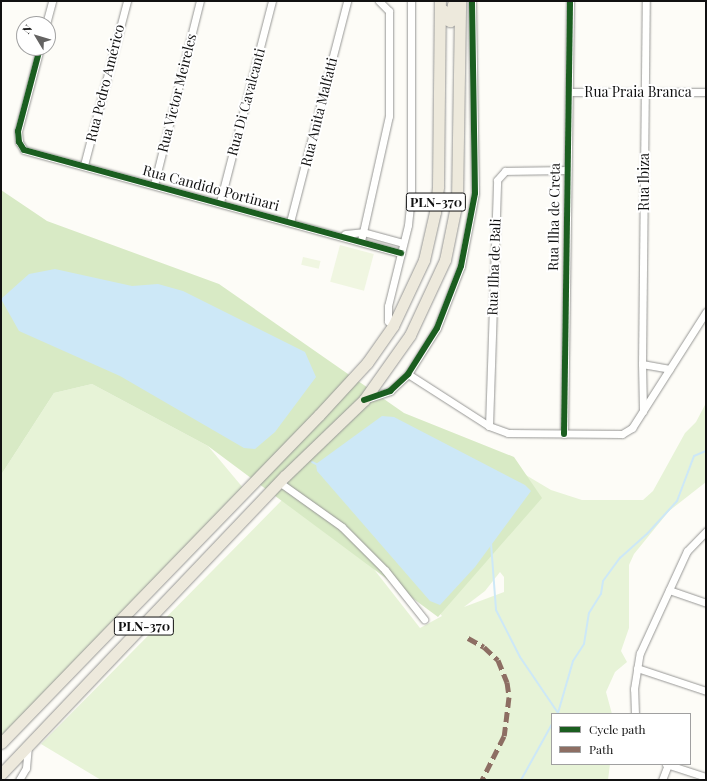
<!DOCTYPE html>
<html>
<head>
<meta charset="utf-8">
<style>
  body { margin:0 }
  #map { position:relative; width:707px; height:781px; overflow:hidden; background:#fdfcf7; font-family:"Playfair Display",serif }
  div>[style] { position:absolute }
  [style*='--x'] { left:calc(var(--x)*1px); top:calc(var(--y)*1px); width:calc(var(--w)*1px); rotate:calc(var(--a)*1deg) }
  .green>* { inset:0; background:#e7f3d7 }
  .forest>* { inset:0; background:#d8eac5 }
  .pitch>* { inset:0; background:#f0f6e1; transform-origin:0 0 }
  .water>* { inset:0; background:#cde8f7 }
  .stream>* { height:2px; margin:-1px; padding:0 1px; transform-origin:1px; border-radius:1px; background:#cde8f7 }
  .roads { filter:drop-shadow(0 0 1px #979795) drop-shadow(0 0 1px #979795) }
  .minor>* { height:7px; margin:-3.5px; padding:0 3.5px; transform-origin:3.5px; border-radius:3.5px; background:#fffffe }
  .primary>* { height:11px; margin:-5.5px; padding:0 5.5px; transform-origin:5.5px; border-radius:5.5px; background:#ede9dc }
  .quiet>* { height:5px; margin-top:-2.5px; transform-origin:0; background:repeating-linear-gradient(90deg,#8d6e63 0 10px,transparent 0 15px) }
  .cycleway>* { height:6px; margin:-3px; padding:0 3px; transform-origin:3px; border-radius:3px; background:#1b5e20 }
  span { translate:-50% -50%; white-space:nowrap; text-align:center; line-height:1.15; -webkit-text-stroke:4px #fff; paint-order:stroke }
  .shield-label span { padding:1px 3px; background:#fff; border:1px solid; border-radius:3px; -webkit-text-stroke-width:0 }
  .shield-label { font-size:13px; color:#111; font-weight:700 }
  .street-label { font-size:14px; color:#111 }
  .frame { position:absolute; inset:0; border:2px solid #111; pointer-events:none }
  .legend { position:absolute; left:551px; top:713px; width:140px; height:52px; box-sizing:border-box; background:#fff; border:1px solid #a0a0a0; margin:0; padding:5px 7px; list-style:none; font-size:12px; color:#111 }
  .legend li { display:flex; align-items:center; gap:8px; height:20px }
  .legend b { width:20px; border:1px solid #a0a0a0 }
  .north { position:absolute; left:16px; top:16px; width:40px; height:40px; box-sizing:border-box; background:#fff; border:1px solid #a0a0a0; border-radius:50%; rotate:308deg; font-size:11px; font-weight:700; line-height:16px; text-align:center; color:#111 }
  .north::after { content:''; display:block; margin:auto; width:14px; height:18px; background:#646362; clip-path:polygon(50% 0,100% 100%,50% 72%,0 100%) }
</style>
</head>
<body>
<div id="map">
  <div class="green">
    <div style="clip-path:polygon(92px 384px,208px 446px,244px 489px,1px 744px,1px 475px,54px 393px)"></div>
    <div style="clip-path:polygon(evenodd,706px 403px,706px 482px,669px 511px,634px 554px,629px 565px,629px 628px,621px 651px,627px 662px,615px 672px,606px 692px,612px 714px,552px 714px,552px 764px,610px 764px,608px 780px,101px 780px,41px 744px,287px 495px,362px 554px,420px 628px,442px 616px,431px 604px,519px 471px,551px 490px,582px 500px,643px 500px,653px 491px,685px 433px,696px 422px,706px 403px,500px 572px,504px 577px,504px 592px,464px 607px,485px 591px,500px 572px)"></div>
  </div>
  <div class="forest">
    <div style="clip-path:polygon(1px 190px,47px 221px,219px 284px,404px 413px,514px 457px,542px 498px,438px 617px,208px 446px,92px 384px,54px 393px,1px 475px)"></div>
  </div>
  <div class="pitch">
    <div style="left:340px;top:245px;width:35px;height:38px;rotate:15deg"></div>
    <div style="left:303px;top:257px;width:18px;height:8px;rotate:13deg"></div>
  </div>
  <div class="water">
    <div style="clip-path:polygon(55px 269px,132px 286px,158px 284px,183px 291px,305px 352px,316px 377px,275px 432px,255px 449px,244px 448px,120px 376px,19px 331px,1px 299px,29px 274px)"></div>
    <div style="clip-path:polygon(382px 416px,394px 417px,525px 485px,531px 491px,475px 567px,440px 605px,430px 601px,317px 471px,316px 464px)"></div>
  </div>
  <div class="stream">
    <div style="--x:312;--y:462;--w:7;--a:27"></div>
    <div style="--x:491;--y:543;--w:67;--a:85.7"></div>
    <div style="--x:496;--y:610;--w:53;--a:62.9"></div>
    <div style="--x:520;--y:657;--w:68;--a:55.8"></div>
    <div style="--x:558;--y:713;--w:54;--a:-73.9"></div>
    <div style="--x:573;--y:661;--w:20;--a:-57"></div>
    <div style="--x:584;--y:644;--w:31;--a:-81"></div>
    <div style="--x:589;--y:613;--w:22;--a:-58"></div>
    <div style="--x:601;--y:594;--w:13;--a:-81"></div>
    <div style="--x:603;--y:581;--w:29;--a:-54"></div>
    <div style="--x:620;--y:558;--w:36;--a:-42"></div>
    <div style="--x:647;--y:534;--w:45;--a:-47.7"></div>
    <div style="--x:677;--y:501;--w:48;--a:-69.3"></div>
    <div style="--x:694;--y:456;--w:13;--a:-23"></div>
    <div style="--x:521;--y:780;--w:64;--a:-61"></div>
  </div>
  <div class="roads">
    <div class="minor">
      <div style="--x:46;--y:24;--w:24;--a:-75"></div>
      <div style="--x:40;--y:48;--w:86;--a:104.8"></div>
      <div style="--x:18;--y:131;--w:11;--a:85"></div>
      <div style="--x:19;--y:142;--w:9;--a:58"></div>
      <div style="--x:24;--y:150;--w:391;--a:15.3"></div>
      <div style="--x:569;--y:92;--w:137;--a:0"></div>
      <div style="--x:84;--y:165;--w:170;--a:-75.3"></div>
      <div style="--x:154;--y:185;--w:190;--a:-76"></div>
      <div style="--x:220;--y:202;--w:208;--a:-75.5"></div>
      <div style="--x:290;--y:222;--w:228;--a:-75.5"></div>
      <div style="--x:345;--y:234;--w:18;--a:-6"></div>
      <div style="--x:363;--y:232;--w:41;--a:15.4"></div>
      <div style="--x:361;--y:241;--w:128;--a:-77.4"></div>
      <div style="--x:389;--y:116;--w:105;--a:-90"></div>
      <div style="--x:389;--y:11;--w:14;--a:-135"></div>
      <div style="--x:393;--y:326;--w:7;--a:-135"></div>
      <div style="--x:388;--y:321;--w:15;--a:-90"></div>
      <div style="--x:388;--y:306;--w:83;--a:-76.1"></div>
      <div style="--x:408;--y:225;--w:28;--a:-84"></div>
      <div style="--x:411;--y:197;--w:196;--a:-90"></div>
      <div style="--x:642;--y:364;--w:363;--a:-89.4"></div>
      <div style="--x:408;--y:374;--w:96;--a:32.7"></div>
      <div style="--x:489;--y:426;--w:20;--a:20"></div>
      <div style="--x:508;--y:433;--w:114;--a:0.5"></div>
      <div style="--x:622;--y:434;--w:12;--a:-31"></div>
      <div style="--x:632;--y:428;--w:138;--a:-57.5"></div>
      <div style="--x:364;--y:400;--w:28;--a:-19"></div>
      <div style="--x:390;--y:391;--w:25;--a:-43"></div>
      <div style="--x:408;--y:374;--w:54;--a:-57.8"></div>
      <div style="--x:437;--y:328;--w:66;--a:-68.8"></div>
      <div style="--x:461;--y:266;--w:74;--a:-79.1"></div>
      <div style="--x:475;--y:193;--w:192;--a:-90.9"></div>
      <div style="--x:643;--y:411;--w:47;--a:-91.2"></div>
      <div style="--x:642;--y:364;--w:28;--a:10"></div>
      <div style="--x:489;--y:426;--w:246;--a:-88.1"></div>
      <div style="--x:497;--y:180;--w:12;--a:-48"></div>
      <div style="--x:505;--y:171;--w:60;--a:-1"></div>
      <div style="--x:564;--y:434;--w:433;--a:-89.2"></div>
      <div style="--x:279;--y:482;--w:77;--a:35.5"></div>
      <div style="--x:342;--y:527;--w:61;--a:45"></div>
      <div style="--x:385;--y:570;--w:63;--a:51.5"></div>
      <div style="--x:669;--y:590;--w:39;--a:19"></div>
      <div style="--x:637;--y:668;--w:73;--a:18.4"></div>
      <div style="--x:635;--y:714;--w:25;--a:-92"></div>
      <div style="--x:634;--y:689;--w:36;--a:-81"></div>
      <div style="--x:640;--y:653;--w:112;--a:-65.3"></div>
      <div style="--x:687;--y:551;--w:28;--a:-46"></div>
      <div style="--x:666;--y:764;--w:42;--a:18"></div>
      <div style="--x:19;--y:780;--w:14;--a:-60"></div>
      <div style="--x:26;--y:768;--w:21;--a:-85"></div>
      <div style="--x:662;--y:780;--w:17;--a:-69"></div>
    </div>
    <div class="primary">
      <div style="--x:443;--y:10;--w:8;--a:90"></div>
      <div style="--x:443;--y:18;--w:8;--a:23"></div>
      <div style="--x:450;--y:21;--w:17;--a:-80"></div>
      <div style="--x:1;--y:743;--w:457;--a:-45.9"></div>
      <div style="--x:319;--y:415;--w:71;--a:-47.3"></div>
      <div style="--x:367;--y:363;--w:45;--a:-54.9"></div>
      <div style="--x:393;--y:326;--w:73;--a:-64.8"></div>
      <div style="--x:424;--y:260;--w:49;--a:-77.1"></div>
      <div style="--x:435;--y:212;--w:26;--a:-83"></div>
      <div style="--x:438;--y:186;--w:185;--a:-89.4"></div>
      <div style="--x:1;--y:774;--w:412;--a:-46.4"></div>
      <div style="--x:285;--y:476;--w:110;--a:-43.9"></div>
      <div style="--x:364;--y:400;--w:80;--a:-54.7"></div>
      <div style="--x:410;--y:335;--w:83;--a:-65"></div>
      <div style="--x:445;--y:260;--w:60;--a:-78.5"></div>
      <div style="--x:457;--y:201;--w:200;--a:-89.1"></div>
    </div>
  </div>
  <div class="quiet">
    <div style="--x:468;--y:638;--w:18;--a:29"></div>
    <div style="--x:484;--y:647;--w:19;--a:43"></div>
    <div style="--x:498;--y:660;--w:24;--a:68"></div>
    <div style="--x:507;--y:682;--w:15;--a:82"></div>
    <div style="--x:509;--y:697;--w:39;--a:97"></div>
    <div style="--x:504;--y:736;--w:49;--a:116.6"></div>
  </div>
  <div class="cycleway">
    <div style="--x:40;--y:48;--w:86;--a:104.8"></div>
    <div style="--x:18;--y:131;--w:11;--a:85"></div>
    <div style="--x:19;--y:142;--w:9;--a:58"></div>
    <div style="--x:24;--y:150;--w:391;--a:15.3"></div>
    <div style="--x:364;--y:400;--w:28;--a:-19"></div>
    <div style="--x:390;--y:391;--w:25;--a:-43"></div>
    <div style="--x:408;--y:374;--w:54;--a:-57.8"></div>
    <div style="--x:437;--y:328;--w:66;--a:-68.8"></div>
    <div style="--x:461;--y:266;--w:74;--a:-79.1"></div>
    <div style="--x:475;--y:193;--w:192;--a:-90.9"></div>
    <div style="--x:564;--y:434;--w:433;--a:-89.2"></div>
  </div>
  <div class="shield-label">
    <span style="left:436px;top:202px">PLN-370</span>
    <span style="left:144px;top:626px">PLN-370</span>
  </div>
  <div class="street-label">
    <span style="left:105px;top:83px;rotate:-76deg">Rua Pedro Américo</span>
    <span style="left:638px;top:92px">Rua Praia Branca</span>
    <span style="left:177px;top:93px;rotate:-76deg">Rua Victor Meireles</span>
    <span style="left:246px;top:102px;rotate:-75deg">Rua Di Cavalcanti</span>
    <span style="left:319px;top:112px;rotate:-76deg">Rua Anita Malfatti</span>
    <span style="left:644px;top:182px;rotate:-90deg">Rua Ibiza</span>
    <span style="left:211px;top:188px;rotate:15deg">Rua Candido Portinari</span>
    <span style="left:554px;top:217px;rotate:-89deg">Rua Ilha de Creta</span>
    <span style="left:494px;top:267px;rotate:-88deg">Rua Ilha de Bali</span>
  </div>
  <div class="frame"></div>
  <ul class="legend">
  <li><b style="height:5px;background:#1b5e20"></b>Cycle path</li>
  <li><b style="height:5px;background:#8d6e63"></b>Path</li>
  </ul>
  <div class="north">N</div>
</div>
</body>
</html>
